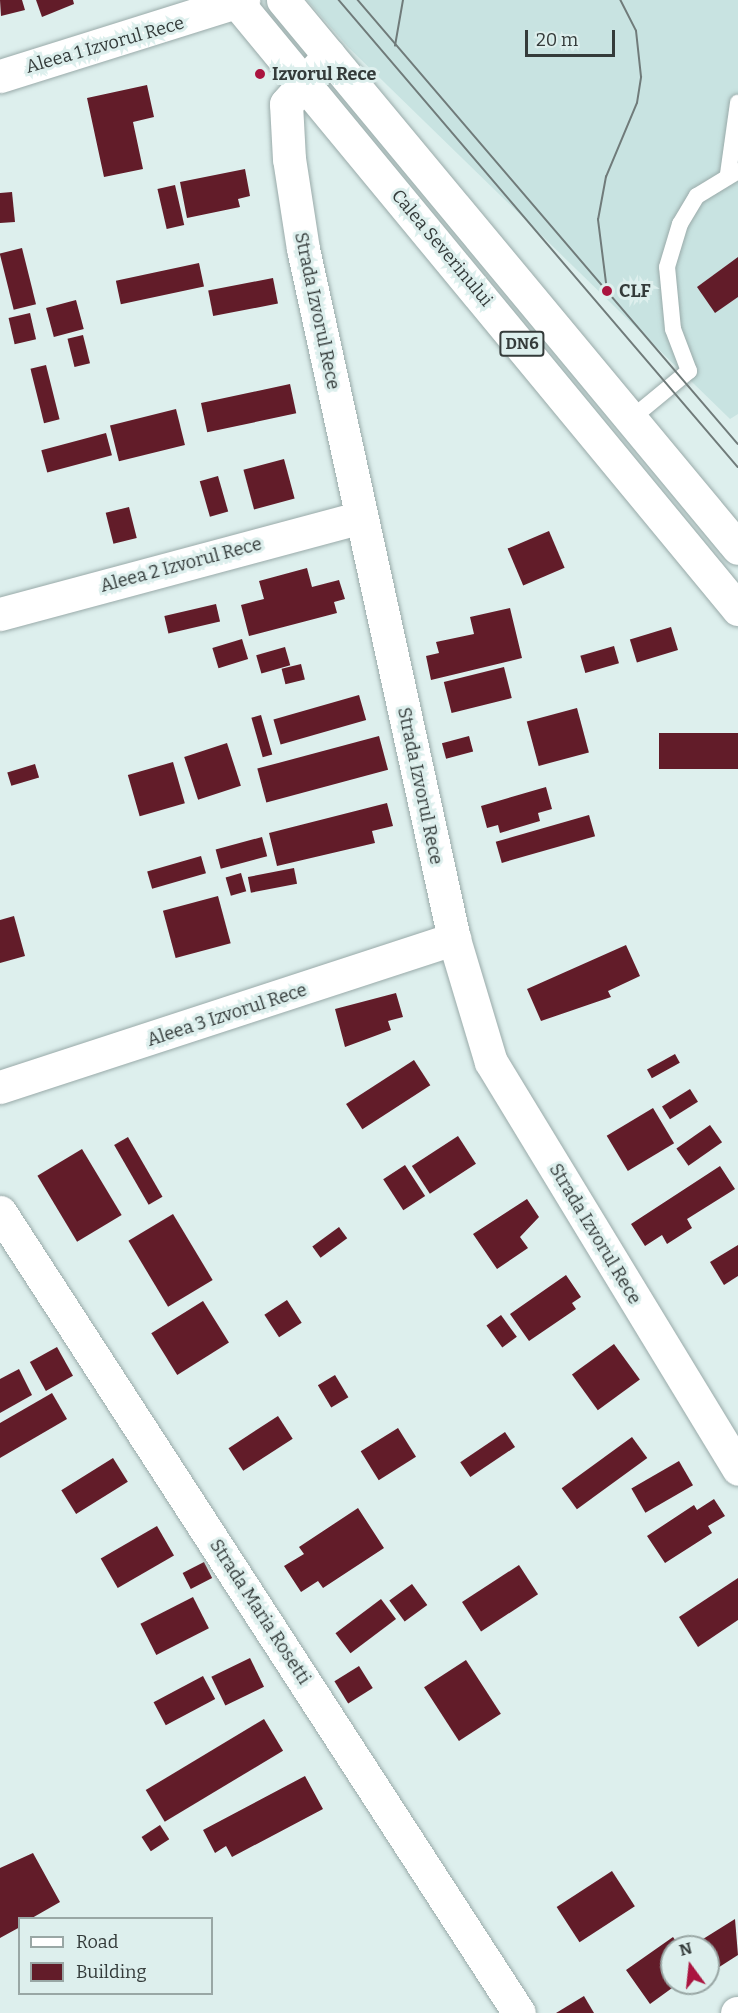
<!DOCTYPE html>
<html>
<head>
<meta charset="utf-8">
<style>
  body { margin:0 }
  #map { position:relative; width:738px; height:2013px; overflow:hidden; background:#ddefed; font-family:Bitter,serif }
  div>[style] { position:absolute }
  [style*='--x'] { left:calc(var(--x)*1px); top:calc(var(--y)*1px); width:calc(var(--w)*1px); rotate:calc(var(--a)*1deg) }
  .built>* { inset:0; background:#c8e3e1 }
  .building>* { inset:0; background:#621c29; transform-origin:0 0 }
  .roads { filter:drop-shadow(0 0 2px #99aaa9) drop-shadow(0 0 2px #99aaa9) }
  .lane>* { height:16px; margin:-8px; padding:0 8px; transform-origin:8px; border-radius:8px; background:#fff }
  .street>* { height:33px; margin:-16.5px; padding:0 16.5px; transform-origin:16.5px; border-radius:16.5px; background:#fff }
  .secondary>* { height:33px; margin:-16.5px; padding:0 16.5px; transform-origin:16.5px; border-radius:16.5px; background:#fff }
  .primary>* { height:33px; margin:-16.5px; padding:0 16.5px; transform-origin:16.5px; border-radius:16.5px; background:#fff }
  .tram>* { height:1.5px; margin:-0.75px; padding:0 0.75px; transform-origin:0.75px; border-radius:0.75px; background:#707b7a }
  .dots>* { width:16px; height:16px; translate:-50% -50%; box-sizing:border-box; border:3px solid #ddefed; border-radius:50% }
  span { translate:-50% -50%; white-space:nowrap; text-align:center; line-height:1.15; -webkit-text-stroke:6px #ddefed; paint-order:stroke }
  .shield-label span { padding:2px 4px; background:#ddefed; border:2px solid; border-radius:4px; -webkit-text-stroke-width:0 }
  .shield-label { font-size:16px; color:#343b3a; font-weight:700 }
  .street-label { font-size:18px; color:#343b3a }
  .poi-label { font-size:18px; color:#343b3a; font-weight:700 }
  .left { translate:0 -50%; text-align:left }
  .legend { position:absolute; left:18px; top:1917px; width:195px; height:78px; box-sizing:border-box; background:#ddefed; border:2px solid #99a7a5; margin:0; padding:8px 10px; list-style:none; font-size:18px; color:#343b3a }
  .legend li { display:flex; align-items:center; gap:12px; height:30px }
  .legend b { width:30px; border:2px solid #99a7a5 }
  .north { position:absolute; left:660px; top:1935px; width:60px; height:60px; box-sizing:border-box; background:#ddefed; border:2px solid #99a7a5; border-radius:50%; rotate:345deg; font-size:16px; font-weight:700; line-height:24px; text-align:center; color:#343b3a }
  .north::after { content:''; display:block; margin:auto; width:21px; height:27px; background:#aa143f; clip-path:polygon(50% 0,100% 100%,50% 72%,0 100%) }
  .scale { position:absolute; left:525px; top:30px; width:90px; height:27px; box-sizing:border-box; border:3px solid #343b3a; border-top:0; padding-left:8px; font-size:18px; line-height:21px; white-space:nowrap; color:#343b3a; -webkit-text-stroke:4px #ddefed; paint-order:stroke }
</style>
</head>
<body>
<div id="map">
  <div class="built">
    <div style="clip-path:polygon(307px 0,738px 0,738px 414px,730px 419px,348px 47px)"></div>
  </div>
  <div class="building">
    <div style="clip-path:polygon(0 0,22px 0,25px 10px,1px 16px)"></div>
    <div style="clip-path:polygon(36px 0,73px 0,74px 4px,42px 17px)"></div>
    <div style="clip-path:polygon(147px 85px,154px 117px,133px 122px,143px 169px,104px 177px,87px 98px)"></div>
    <div style="clip-path:polygon(245px 169px,250px 196px,238px 199px,240px 207px,187px 218px,180px 182px)"></div>
    <div style="left:175px;top:185px;width:41px;height:18px;rotate:77deg"></div>
    <div style="clip-path:polygon(12px 192px,15px 222px,0 223px,0 193px)"></div>
    <div style="left:22px;top:248px;width:58px;height:23px;rotate:76deg"></div>
    <div style="clip-path:polygon(738px 257px,738px 297px,715px 313px,697px 287px)"></div>
    <div style="left:199px;top:263px;width:24px;height:85px;rotate:78deg"></div>
    <div style="left:273px;top:278px;width:26px;height:66px;rotate:79deg"></div>
    <div style="left:76px;top:300px;width:30px;height:31px;rotate:75deg"></div>
    <div style="left:30px;top:313px;width:27px;height:22px;rotate:77deg"></div>
    <div style="left:83px;top:335px;width:29px;height:16px;rotate:76deg"></div>
    <div style="left:46px;top:365px;width:56px;height:16px;rotate:76deg"></div>
    <div style="left:290px;top:384px;width:30px;height:91px;rotate:78deg"></div>
    <div style="left:176px;top:409px;width:37px;height:68px;rotate:76deg"></div>
    <div style="left:106px;top:433px;width:23px;height:67px;rotate:75deg"></div>
    <div style="left:284px;top:459px;width:41px;height:42px;rotate:75deg"></div>
    <div style="left:218px;top:476px;width:37px;height:19px;rotate:74deg"></div>
    <div style="left:129px;top:507px;width:32px;height:24px;rotate:76deg"></div>
    <div style="left:549px;top:531px;width:40px;height:45px;rotate:67deg"></div>
    <div style="clip-path:polygon(307px 568px,312px 587px,339px 580px,345px 599px,334px 602px,337px 613px,249px 636px,241px 605px,264px 599px,259px 581px)"></div>
    <div style="left:216px;top:604px;width:18px;height:53px;rotate:77deg"></div>
    <div style="clip-path:polygon(510px 608px,522px 658px,431px 680px,426px 656px,439px 653px,436px 642px,474px 634px,470px 617px)"></div>
    <div style="left:671px;top:627px;width:24px;height:43px;rotate:73deg"></div>
    <div style="left:242px;top:639px;width:21px;height:31px;rotate:73deg"></div>
    <div style="left:614px;top:646px;width:18px;height:35px;rotate:74deg"></div>
    <div style="left:285px;top:647px;width:19px;height:30px;rotate:74deg"></div>
    <div style="left:301px;top:664px;width:16px;height:20px;rotate:76deg"></div>
    <div style="left:504px;top:667px;width:32px;height:62px;rotate:76deg"></div>
    <div style="left:359px;top:695px;width:26px;height:89px;rotate:74deg"></div>
    <div style="left:577px;top:708px;width:46px;height:52px;rotate:75deg"></div>
    <div style="left:261px;top:715px;width:41px;height:10px;rotate:74deg"></div>
    <div style="left:738px;top:733px;width:36px;height:79px;rotate:90deg"></div>
    <div style="left:379px;top:736px;width:35px;height:126px;rotate:75deg"></div>
    <div style="left:469px;top:736px;width:16px;height:28px;rotate:75deg"></div>
    <div style="left:227px;top:743px;width:45px;height:45px;rotate:72deg"></div>
    <div style="left:173px;top:762px;width:43px;height:47px;rotate:74deg"></div>
    <div style="left:35px;top:764px;width:14px;height:29px;rotate:73deg"></div>
    <div style="clip-path:polygon(546px 787px,552px 809px,538px 813px,540px 821px,500px 833px,498px 825px,487px 828px,481px 806px)"></div>
    <div style="clip-path:polygon(387px 803px,393px 826px,372px 831px,375px 843px,277px 866px,269px 833px)"></div>
    <div style="left:589px;top:815px;width:22px;height:97px;rotate:74deg"></div>
    <div style="left:262px;top:837px;width:20px;height:48px;rotate:75deg"></div>
    <div style="left:201px;top:856px;width:18px;height:56px;rotate:74deg"></div>
    <div style="left:294px;top:868px;width:16px;height:47px;rotate:79deg"></div>
    <div style="left:241px;top:873px;width:19px;height:16px;rotate:74deg"></div>
    <div style="left:218px;top:896px;width:49px;height:57px;rotate:75deg"></div>
    <div style="clip-path:polygon(14px 916px,25px 956px,0 963px,0 920px)"></div>
    <div style="clip-path:polygon(626px 945px,640px 976px,608px 991px,611px 997px,541px 1021px,527px 989px)"></div>
    <div style="clip-path:polygon(396px 993px,403px 1017px,388px 1021px,391px 1030px,345px 1047px,335px 1009px)"></div>
    <div style="left:675px;top:1054px;width:10px;height:32px;rotate:61deg"></div>
    <div style="left:414px;top:1060px;width:30px;height:81px;rotate:57deg"></div>
    <div style="left:690px;top:1089px;width:15px;height:33px;rotate:58deg"></div>
    <div style="left:653px;top:1108px;width:41px;height:54px;rotate:59deg"></div>
    <div style="left:710px;top:1125px;width:21px;height:41px;rotate:55deg"></div>
    <div style="left:458px;top:1136px;width:33px;height:55px;rotate:57deg"></div>
    <div style="left:128px;top:1137px;width:69px;height:16px;rotate:60deg"></div>
    <div style="left:82px;top:1149px;width:77px;height:52px;rotate:59deg"></div>
    <div style="left:405px;top:1165px;width:37px;height:26px;rotate:57deg"></div>
    <div style="clip-path:polygon(720px 1166px,735px 1189px,687px 1219px,692px 1228px,667px 1244px,662px 1235px,645px 1246px,631px 1224px)"></div>
    <div style="clip-path:polygon(527px 1199px,539px 1217px,520px 1237px,528px 1248px,497px 1269px,473px 1234px)"></div>
    <div style="left:173px;top:1214px;width:77px;height:52px;rotate:59deg"></div>
    <div style="left:339px;top:1227px;width:14px;height:33px;rotate:54deg"></div>
    <div style="clip-path:polygon(738px 1245px,738px 1276px,724px 1285px,710px 1262px)"></div>
    <div style="clip-path:polygon(566px 1275px,581px 1297px,572px 1303px,576px 1309px,529px 1341px,510px 1314px)"></div>
    <div style="left:287px;top:1300px;width:27px;height:27px;rotate:57deg"></div>
    <div style="left:203px;top:1301px;width:49px;height:61px;rotate:58deg"></div>
    <div style="left:501px;top:1315px;width:27px;height:18px;rotate:54deg"></div>
    <div style="left:614px;top:1344px;width:44px;height:52px;rotate:54deg"></div>
    <div style="left:57px;top:1347px;width:33px;height:31px;rotate:61deg"></div>
    <div style="clip-path:polygon(19px 1369px,32px 1395px,0 1413px,0 1379px)"></div>
    <div style="left:335px;top:1375px;width:26px;height:20px;rotate:59deg"></div>
    <div style="clip-path:polygon(52px 1393px,67px 1419px,0 1458px,0 1423px)"></div>
    <div style="left:278px;top:1416px;width:27px;height:59px;rotate:57deg"></div>
    <div style="left:398px;top:1428px;width:34px;height:44px;rotate:58deg"></div>
    <div style="left:505px;top:1432px;width:18px;height:54px;rotate:56deg"></div>
    <div style="left:632px;top:1437px;width:26px;height:87px;rotate:54deg"></div>
    <div style="left:113px;top:1458px;width:28px;height:61px;rotate:58deg"></div>
    <div style="left:679px;top:1461px;width:28px;height:55px;rotate:60deg"></div>
    <div style="clip-path:polygon(714px 1499px,725px 1516px,708px 1526px,712px 1533px,665px 1563px,647px 1536px,694px 1505px,697px 1510px)"></div>
    <div style="clip-path:polygon(358px 1508px,384px 1548px,323px 1588px,318px 1581px,301px 1592px,284px 1566px,304px 1554px,299px 1547px)"></div>
    <div style="left:157px;top:1526px;width:34px;height:65px;rotate:60deg"></div>
    <div style="left:204px;top:1562px;width:18px;height:24px;rotate:63deg"></div>
    <div style="left:519px;top:1565px;width:35px;height:68px;rotate:57deg"></div>
    <div style="clip-path:polygon(738px 1578px,738px 1620px,698px 1647px,679px 1617px)"></div>
    <div style="left:412px;top:1584px;width:26px;height:28px;rotate:54deg"></div>
    <div style="left:193px;top:1597px;width:35px;height:59px;rotate:63deg"></div>
    <div style="left:381px;top:1599px;width:25px;height:57px;rotate:53deg"></div>
    <div style="left:250px;top:1658px;width:32px;height:43px;rotate:64deg"></div>
    <div style="left:466px;top:1660px;width:64px;height:50px;rotate:57deg"></div>
    <div style="left:359px;top:1666px;width:26px;height:29px;rotate:58deg"></div>
    <div style="left:203px;top:1676px;width:26px;height:56px;rotate:62deg"></div>
    <div style="left:264px;top:1719px;width:37px;height:138px;rotate:59deg"></div>
    <div style="clip-path:polygon(305px 1776px,323px 1809px,232px 1857px,226px 1846px,215px 1853px,203px 1830px)"></div>
    <div style="left:160px;top:1825px;width:17px;height:22px;rotate:57deg"></div>
    <div style="clip-path:polygon(33px 1853px,60px 1902px,32px 1918px,20px 1918px,20px 1927px,0 1938px,0 1868px)"></div>
    <div style="left:612px;top:1871px;width:42px;height:66px;rotate:57deg"></div>
    <div style="clip-path:polygon(735px 1919px,738px 1955px,713px 1971px,708px 1947px,695px 1944px)"></div>
    <div style="clip-path:polygon(673px 1937px,680px 1947px,672px 1947px,672px 1983px,679px 1983px,650px 2004px,626px 1970px)"></div>
    <div style="clip-path:polygon(584px 1996px,594px 2013px,556px 2013px)"></div>
  </div>
  <div class="roads">
    <div class="lane">
      <div style="--x:728;--y:174;--w:72;--a:-82"></div>
      <div style="--x:632;--y:418;--w:74;--a:-39.5"></div>
      <div style="--x:689;--y:371;--w:45;--a:-110.9"></div>
      <div style="--x:673;--y:329;--w:62;--a:-95.5"></div>
      <div style="--x:667;--y:267;--w:45;--a:-73.2"></div>
      <div style="--x:680;--y:224;--w:33;--a:-59"></div>
      <div style="--x:697;--y:196;--w:48;--a:-31.4"></div>
    </div>
    <div class="street">
      <div style="--x:0;--y:76;--w:255;--a:-17.4"></div>
      <div style="--x:0;--y:614;--w:374;--a:-15"></div>
      <div style="--x:454;--y:939;--w:128;--a:73.3"></div>
      <div style="--x:491;--y:1062;--w:476;--a:58.7"></div>
      <div style="--x:0;--y:1212;--w:954;--a:57.06"></div>
      <div style="--x:737;--y:2013;--w:1;--a:0"></div>
    </div>
    <div class="secondary">
      <div style="--x:0;--y:1087;--w:478;--a:-18.1"></div>
      <div style="--x:454;--y:939;--w:706;--a:-102.34"></div>
      <div style="--x:303;--y:249;--w:91;--a:-98.8"></div>
      <div style="--x:289;--y:159;--w:55;--a:-93.1"></div>
      <div style="--x:286;--y:104;--w:65;--a:-48.7"></div>
    </div>
    <div class="primary">
      <div style="--x:235;--y:0;--w:790;--a:50.45"></div>
      <div style="--x:283;--y:0;--w:712;--a:50.3"></div>
    </div>
  </div>
  <div class="tram">
    <div style="--x:339;--y:0;--w:614;--a:49.49"></div>
    <div style="--x:358;--y:0;--w:584;--a:49.44"></div>
    <div style="--x:395;--y:46;--w:47;--a:-80.1"></div>
    <div style="--x:607;--y:291;--w:72;--a:-97.2"></div>
    <div style="--x:598;--y:220;--w:44;--a:-79.5"></div>
    <div style="--x:606;--y:177;--w:80;--a:-67.3"></div>
    <div style="--x:637;--y:103;--w:26;--a:-81"></div>
    <div style="--x:641;--y:77;--w:46;--a:-96.2"></div>
    <div style="--x:636;--y:31;--w:35;--a:-117"></div>
  </div>
  <div class="dots">
    <div style="left:260px;top:74px;background:#aa143f"></div>
    <div style="left:607px;top:291px;background:#aa143f"></div>
  </div>
  <div class="shield-label">
    <span style="left:522px;top:344px">DN6</span>
  </div>
  <div class="street-label">
    <span style="left:105px;top:45px;rotate:-16deg">Aleea 1 Izvorul Rece</span>
    <span style="left:442px;top:248px;rotate:50deg">Calea Severinului</span>
    <span style="left:317px;top:311px;rotate:78deg">Strada Izvorul Rece</span>
    <span style="left:181px;top:565px;rotate:-15deg">Aleea 2 Izvorul Rece</span>
    <span style="left:420px;top:786px;rotate:78deg">Strada Izvorul Rece</span>
    <span style="left:227px;top:1015px;rotate:-18deg">Aleea 3 Izvorul Rece</span>
    <span style="left:595px;top:1234px;rotate:59deg">Strada Izvorul Rece</span>
    <span style="left:260px;top:1612px;rotate:57deg">Strada Maria Rosetti</span>
  </div>
  <div class="poi-label">
    <span class="left" style="left:272px;top:74px">Izvorul Rece</span>
    <span class="left" style="left:619px;top:291px">CLF</span>
  </div>
  <ul class="legend">
  <li><b style="height:8px;background:#fff"></b>Road</li>
  <li><b style="height:16px;background:#621c29"></b>Building</li>
  </ul>
  <div class="north">N</div>
  <div class="scale">20 m</div>
</div>
</body>
</html>
